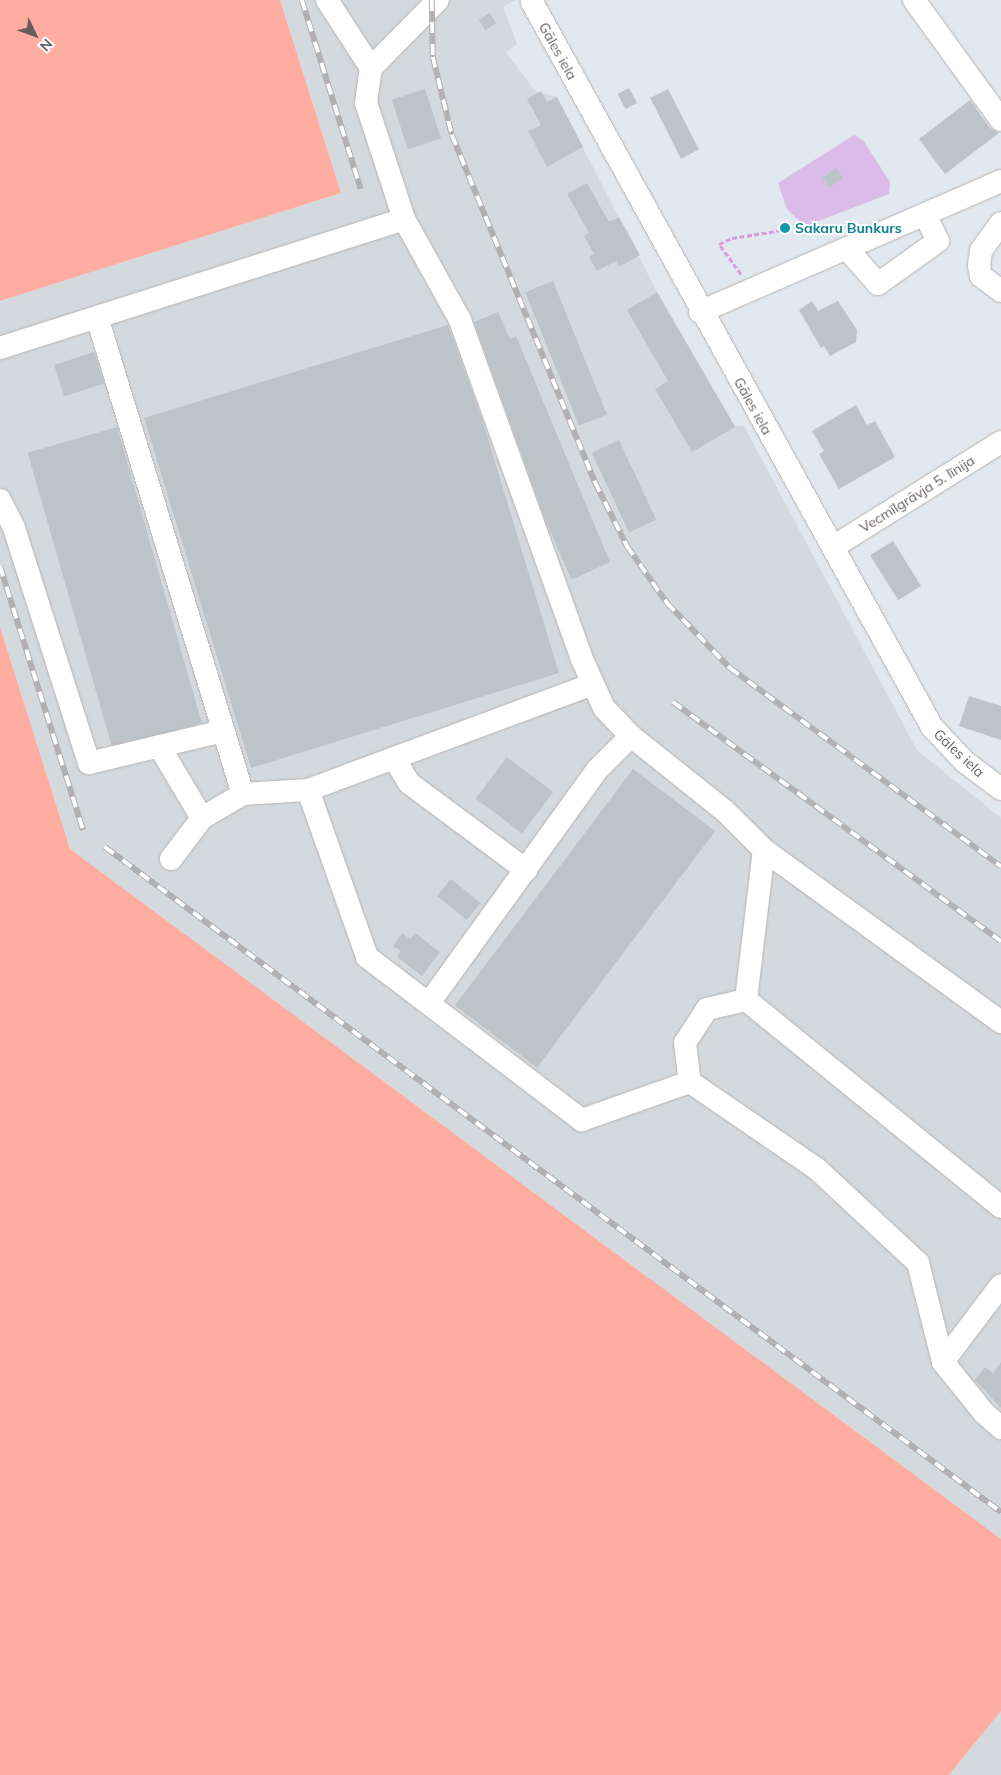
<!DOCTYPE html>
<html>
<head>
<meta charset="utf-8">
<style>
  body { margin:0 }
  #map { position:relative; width:1001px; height:1775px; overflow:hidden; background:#e2e8ef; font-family:Mulish,sans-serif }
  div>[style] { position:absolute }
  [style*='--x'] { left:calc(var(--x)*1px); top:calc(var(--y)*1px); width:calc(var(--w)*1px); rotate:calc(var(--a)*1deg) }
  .industrial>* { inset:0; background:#d4d9dd }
  .green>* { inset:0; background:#dbbce8 }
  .water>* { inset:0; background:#ffada1 }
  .building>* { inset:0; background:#bdc4c7; transform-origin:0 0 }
  .path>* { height:3px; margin-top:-1.5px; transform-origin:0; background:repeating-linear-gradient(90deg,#d99edb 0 5px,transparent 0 7.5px) }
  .roads { filter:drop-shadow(0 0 1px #b9b3b0) drop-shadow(0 0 1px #b9b3b0) }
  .minor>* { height:22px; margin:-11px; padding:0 11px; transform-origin:11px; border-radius:11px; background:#fff }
  .rail>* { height:5.5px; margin-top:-2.75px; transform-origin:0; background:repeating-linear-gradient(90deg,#fff 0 11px,#b2b0b0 0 22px); box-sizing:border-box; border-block:1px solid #b2b0b0 }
  .dots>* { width:14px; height:14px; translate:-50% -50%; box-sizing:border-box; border:2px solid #fff; border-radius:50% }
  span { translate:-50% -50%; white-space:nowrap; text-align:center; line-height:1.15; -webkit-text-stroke:4px #fff; paint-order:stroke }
  .street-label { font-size:14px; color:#645d5a }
  .culture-label { font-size:14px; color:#0d838f; font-weight:700 }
  .left { translate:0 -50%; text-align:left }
  .north { position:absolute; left:10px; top:10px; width:50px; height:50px; -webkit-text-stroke:4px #fff; paint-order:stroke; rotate:132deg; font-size:14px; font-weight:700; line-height:20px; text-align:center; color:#645d5a }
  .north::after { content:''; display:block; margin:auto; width:18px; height:22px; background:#645d5a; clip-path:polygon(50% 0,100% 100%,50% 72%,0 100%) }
</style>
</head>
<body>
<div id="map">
  <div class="industrial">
    <div style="clip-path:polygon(280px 0,516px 0,503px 7px,517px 44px,506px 52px,535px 91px,557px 97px,657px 292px,735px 426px,744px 426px,917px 750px,1001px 818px,1001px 1539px,70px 849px,0 627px,0 301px,341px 193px)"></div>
    <div style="clip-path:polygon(1001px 1711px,1001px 1775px,949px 1775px)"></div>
  </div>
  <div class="green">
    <div style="clip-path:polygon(854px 135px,863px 140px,890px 182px,889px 194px,808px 225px,798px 220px,787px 209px,778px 183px)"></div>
  </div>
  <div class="water">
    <div style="clip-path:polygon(0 0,280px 0,341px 193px,0 301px)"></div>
    <div style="clip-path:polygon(0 627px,70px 849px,1001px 1539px,1001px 1711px,949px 1775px,0 1775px)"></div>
  </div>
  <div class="building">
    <div style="left:490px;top:13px;width:12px;height:13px;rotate:59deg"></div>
    <div style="left:629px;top:88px;width:17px;height:13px;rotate:62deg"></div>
    <div style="left:425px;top:89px;width:52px;height:35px;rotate:72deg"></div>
    <div style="left:668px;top:89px;width:68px;height:20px;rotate:63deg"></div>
    <div style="clip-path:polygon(541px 91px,547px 102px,557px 97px,583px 147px,547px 167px,528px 131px,541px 125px,527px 99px)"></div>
    <div style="clip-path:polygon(970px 100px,990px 128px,999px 133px,945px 174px,919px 139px)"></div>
    <div style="left:836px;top:168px;width:12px;height:17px;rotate:55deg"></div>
    <div style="clip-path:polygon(587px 183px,609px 222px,619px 217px,640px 255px,619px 267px,616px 261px,597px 271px,589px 257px,594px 254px,584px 236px,589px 233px,567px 194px)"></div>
    <div style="left:553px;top:281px;width:144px;height:30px;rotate:68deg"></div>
    <div style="clip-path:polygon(657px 292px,735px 427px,692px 452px,655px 389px,668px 381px,627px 310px)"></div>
    <div style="clip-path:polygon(812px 301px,818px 311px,838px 301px,857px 330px,856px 342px,830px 356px,824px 346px,821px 348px,799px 310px)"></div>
    <div style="clip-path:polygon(498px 312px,510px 339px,516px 336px,610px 562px,576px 578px,571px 579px,545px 519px,474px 322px)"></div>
    <div style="clip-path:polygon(448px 325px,482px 419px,559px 673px,251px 768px,144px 418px)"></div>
    <div style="left:94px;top:352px;width:33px;height:42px;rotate:72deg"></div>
    <div style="clip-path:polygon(856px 405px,867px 425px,875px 421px,895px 457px,839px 489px,819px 454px,824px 451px,812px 431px)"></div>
    <div style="left:117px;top:427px;width:308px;height:93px;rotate:74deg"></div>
    <div style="left:619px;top:440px;width:88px;height:30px;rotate:65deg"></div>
    <div style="left:893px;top:541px;width:53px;height:27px;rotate:58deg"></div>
    <div style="clip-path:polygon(969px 696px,1001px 706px,1001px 740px,959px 726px)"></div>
    <div style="left:507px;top:757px;width:58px;height:52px;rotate:37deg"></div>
    <div style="left:633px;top:769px;width:103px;height:296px;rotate:37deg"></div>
    <div style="left:451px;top:879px;width:38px;height:22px;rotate:39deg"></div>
    <div style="clip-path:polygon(402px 933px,410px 939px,415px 933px,440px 952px,422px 976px,397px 957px,401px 951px,393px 946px)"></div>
    <div style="clip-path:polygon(1001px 1362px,1001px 1408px,975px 1380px,985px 1367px,993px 1373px)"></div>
  </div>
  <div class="path">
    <div style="--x:741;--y:274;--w:37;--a:-126"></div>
    <div style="--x:719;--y:244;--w:14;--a:-25"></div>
    <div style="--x:732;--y:238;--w:51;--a:-9.1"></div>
  </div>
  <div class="roads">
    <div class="minor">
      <div style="--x:327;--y:0;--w:81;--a:57.1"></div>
      <div style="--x:914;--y:0;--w:148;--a:54.1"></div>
      <div style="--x:532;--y:2;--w:828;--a:61.11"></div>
      <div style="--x:932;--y:727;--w:48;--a:46.7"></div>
      <div style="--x:965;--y:762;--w:45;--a:36.9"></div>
      <div style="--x:404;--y:219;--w:115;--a:61"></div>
      <div style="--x:460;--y:320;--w:358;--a:70.2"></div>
      <div style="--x:581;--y:657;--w:56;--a:65.7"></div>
      <div style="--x:604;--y:708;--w:39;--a:46"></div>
      <div style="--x:631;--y:736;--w:120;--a:38.6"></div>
      <div style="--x:725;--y:811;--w:55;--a:45"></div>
      <div style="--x:764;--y:850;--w:293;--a:36"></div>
      <div style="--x:1001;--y:223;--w:34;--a:126"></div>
      <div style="--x:981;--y:251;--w:14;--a:98"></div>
      <div style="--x:979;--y:265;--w:11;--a:80"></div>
      <div style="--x:981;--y:276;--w:25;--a:37"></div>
      <div style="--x:848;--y:250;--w:45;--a:48.6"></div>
      <div style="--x:878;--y:284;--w:74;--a:-35.6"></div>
      <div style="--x:938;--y:241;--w:28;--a:-116"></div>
      <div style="--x:700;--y:312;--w:328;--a:-23.5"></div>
      <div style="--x:97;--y:317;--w:499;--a:73"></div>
      <div style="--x:243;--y:794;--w:65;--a:-3.5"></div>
      <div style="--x:308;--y:790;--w:177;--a:70.5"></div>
      <div style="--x:367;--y:957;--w:270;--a:37.2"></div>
      <div style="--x:582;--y:1120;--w:114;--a:-19.4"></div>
      <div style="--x:0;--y:348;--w:424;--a:-17.7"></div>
      <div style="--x:404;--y:219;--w:122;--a:-108.1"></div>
      <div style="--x:366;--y:103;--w:35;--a:-82"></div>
      <div style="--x:371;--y:68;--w:95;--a:-45.4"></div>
      <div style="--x:0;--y:500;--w:31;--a:63"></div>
      <div style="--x:14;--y:528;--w:247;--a:72.3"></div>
      <div style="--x:89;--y:763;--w:138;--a:-13.4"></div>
      <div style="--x:833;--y:547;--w:198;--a:-32"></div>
      <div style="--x:159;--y:746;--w:84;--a:59.2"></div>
      <div style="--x:394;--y:758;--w:29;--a:59"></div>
      <div style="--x:409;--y:783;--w:146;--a:36.6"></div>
      <div style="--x:308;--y:790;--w:304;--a:-20.4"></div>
      <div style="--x:171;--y:859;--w:51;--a:-52.9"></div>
      <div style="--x:202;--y:818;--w:48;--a:-30.3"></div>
      <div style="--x:746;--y:1000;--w:151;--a:-83.2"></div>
      <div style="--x:429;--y:1003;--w:287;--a:-54.2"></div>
      <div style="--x:597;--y:770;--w:48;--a:-45"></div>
      <div style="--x:1001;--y:1207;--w:328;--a:-140.9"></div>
      <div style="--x:746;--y:1000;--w:40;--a:167"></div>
      <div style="--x:707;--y:1009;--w:40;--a:122.9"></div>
      <div style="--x:685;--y:1043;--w:39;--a:83"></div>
      <div style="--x:690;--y:1082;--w:154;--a:34.4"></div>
      <div style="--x:817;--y:1169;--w:138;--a:42.9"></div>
      <div style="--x:918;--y:1263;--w:102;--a:75.8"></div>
      <div style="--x:943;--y:1362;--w:65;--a:51.2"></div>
      <div style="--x:984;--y:1413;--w:23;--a:41"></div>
      <div style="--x:943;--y:1362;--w:96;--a:-53"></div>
    </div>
  </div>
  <div class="rail">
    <div style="--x:302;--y:0;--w:198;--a:72.7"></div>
    <div style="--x:432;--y:0;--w:57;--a:89"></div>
    <div style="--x:433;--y:57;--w:80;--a:76.3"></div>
    <div style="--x:452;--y:135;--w:375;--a:67.6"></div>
    <div style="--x:595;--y:482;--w:72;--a:63.4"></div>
    <div style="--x:627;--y:546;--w:70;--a:54.9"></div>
    <div style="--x:667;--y:603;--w:91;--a:45.9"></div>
    <div style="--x:730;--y:668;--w:336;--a:36.2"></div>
    <div style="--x:0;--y:566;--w:277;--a:72.5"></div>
    <div style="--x:673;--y:702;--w:406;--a:36.1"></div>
    <div style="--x:105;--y:847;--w:1116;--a:36.58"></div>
  </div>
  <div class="dots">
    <div style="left:785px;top:228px;background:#0f9aa8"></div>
  </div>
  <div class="street-label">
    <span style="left:558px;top:51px;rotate:61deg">Gāles iela</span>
    <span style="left:753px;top:406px;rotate:61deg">Gāles iela</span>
    <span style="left:917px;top:494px;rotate:-32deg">Vecmīlgrāvja 5. līnija</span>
    <span style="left:959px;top:753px;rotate:43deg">Gāles iela</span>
  </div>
  <div class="culture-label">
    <span class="left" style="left:795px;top:228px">Sakaru Bunkurs</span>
  </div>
  <div class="north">N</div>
</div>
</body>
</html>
